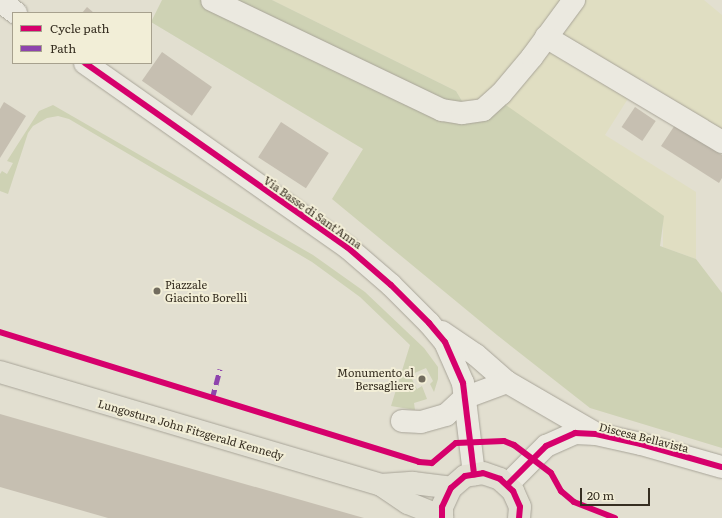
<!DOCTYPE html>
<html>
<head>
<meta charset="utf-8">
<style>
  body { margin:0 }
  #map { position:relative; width:722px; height:518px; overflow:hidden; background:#e2dfd0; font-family:Literata,serif }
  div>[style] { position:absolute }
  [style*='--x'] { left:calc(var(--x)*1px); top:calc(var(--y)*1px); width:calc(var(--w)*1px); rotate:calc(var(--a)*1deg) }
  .farmland>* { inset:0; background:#e0dec2 }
  .green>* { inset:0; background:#ced2b4 }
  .building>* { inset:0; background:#c6bfb1; transform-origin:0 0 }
  .roads { filter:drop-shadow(0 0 1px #a8a498) drop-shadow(0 0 1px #a8a498) }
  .minor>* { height:22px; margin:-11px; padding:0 11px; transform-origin:11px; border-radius:11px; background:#ebe9e0 }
  .major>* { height:22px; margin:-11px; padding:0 11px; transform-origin:11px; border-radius:11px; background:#e2e0d3 }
  .quiet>* { height:5px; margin-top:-2.5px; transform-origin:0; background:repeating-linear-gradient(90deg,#8e44ad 0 10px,transparent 0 15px) }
  .cycleway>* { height:6px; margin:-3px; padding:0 3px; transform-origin:3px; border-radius:3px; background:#d6006c }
  .dots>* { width:11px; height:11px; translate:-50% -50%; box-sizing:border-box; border:2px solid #f2eed7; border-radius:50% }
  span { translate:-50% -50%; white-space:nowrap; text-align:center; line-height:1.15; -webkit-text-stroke:4px #f2eed7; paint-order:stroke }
  .street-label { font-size:11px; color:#362e21 }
  .poi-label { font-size:11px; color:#362e21 }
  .left { translate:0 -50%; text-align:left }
  .right { translate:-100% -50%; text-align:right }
  .legend { position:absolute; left:12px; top:12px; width:140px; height:52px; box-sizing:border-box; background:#f2eed7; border:1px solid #a7a18e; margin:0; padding:5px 7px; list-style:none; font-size:12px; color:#362e21 }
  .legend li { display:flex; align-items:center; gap:8px; height:20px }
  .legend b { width:20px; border:1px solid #a7a18e }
  .scale { position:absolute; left:580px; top:488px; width:70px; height:18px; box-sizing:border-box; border:2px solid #362e21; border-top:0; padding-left:5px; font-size:12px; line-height:14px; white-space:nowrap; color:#362e21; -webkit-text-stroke:3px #f2eed7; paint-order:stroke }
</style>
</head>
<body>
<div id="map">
  <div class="farmland">
    <div style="clip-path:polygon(272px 0,704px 0,722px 15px,722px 134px,641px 78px,605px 135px,696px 192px,696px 259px,663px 247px,663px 216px,474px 121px,456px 91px)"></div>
  </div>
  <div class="green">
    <div style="clip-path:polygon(162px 0,272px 0,456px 91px,474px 121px,503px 103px,664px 216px,660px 246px,696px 259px,722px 293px,722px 448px,590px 408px,497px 335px,332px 199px,363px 149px,151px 22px)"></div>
    <div style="clip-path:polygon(53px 105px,313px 255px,365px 292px,424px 348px,438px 367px,438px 379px,434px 392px,430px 384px,433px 381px,426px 368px,410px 375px,417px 389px,422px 386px,427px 399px,414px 403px,415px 410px,391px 406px,410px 345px,360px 297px,312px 262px,69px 119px,58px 116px,47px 118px,33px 126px,28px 133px,8px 194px,0 191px,0 174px,2px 171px,7px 174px,13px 163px,7px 161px,39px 111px)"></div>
  </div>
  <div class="building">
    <div style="clip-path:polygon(87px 7px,94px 13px,82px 13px)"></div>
    <div style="left:162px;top:52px;width:61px;height:35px;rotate:35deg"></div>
    <div style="clip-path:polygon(4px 102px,26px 116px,0 158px,0 109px)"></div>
    <div style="left:635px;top:107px;width:25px;height:24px;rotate:34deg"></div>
    <div style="left:281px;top:122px;width:57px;height:42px;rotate:33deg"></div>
    <div style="clip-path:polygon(675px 125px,722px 155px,722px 178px,719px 183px,661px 146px)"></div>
    <div style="clip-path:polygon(0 414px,364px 518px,108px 518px,0 487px)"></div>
  </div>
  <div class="roads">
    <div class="minor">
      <div style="--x:212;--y:0;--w:255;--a:25.6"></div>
      <div style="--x:442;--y:110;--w:20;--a:9"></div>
      <div style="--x:462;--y:113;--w:21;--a:-8"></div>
      <div style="--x:483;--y:110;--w:24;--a:-42"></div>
      <div style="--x:501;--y:94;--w:48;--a:-50"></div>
      <div style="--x:532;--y:57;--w:71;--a:-53.6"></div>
      <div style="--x:0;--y:1;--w:20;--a:37"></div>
      <div style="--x:546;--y:37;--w:205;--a:30.8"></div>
      <div style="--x:85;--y:63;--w:320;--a:35.1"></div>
      <div style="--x:347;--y:247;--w:58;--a:40.8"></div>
      <div style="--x:391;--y:285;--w:54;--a:45"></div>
      <div style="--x:429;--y:323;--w:25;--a:50"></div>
      <div style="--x:445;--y:342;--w:45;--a:66.3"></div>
      <div style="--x:463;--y:383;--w:92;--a:83.1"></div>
      <div style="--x:442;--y:332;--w:41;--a:34.1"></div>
      <div style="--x:476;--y:355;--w:41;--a:41.1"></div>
      <div style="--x:507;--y:382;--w:102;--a:30.1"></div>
      <div style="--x:402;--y:421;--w:19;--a:3"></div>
      <div style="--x:421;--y:422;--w:26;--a:-16"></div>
      <div style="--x:446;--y:415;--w:25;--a:-43"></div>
      <div style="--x:464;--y:398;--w:46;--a:-20.4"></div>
      <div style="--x:508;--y:484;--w:54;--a:-45"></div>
      <div style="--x:546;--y:446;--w:32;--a:-24"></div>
      <div style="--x:575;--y:433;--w:21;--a:3"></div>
      <div style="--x:596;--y:434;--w:46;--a:12.5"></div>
      <div style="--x:641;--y:444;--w:84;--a:15.9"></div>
    </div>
    <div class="major">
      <div style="--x:0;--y:372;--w:397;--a:16.5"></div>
      <div style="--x:381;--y:485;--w:32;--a:-4"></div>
      <div style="--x:413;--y:483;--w:38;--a:7"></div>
      <div style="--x:381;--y:485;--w:32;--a:34"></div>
      <div style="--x:408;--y:503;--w:37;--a:22"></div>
      <div style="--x:442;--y:518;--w:11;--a:-90"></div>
      <div style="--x:442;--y:507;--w:21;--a:-65"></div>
      <div style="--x:451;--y:488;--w:18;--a:-41"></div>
      <div style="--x:465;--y:476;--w:18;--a:-9"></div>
      <div style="--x:483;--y:473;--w:18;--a:19"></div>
      <div style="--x:500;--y:479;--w:18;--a:43"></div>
      <div style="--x:513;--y:491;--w:17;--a:66"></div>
      <div style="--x:520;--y:507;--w:11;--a:95"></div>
    </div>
  </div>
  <div class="quiet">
    <div style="--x:212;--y:399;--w:31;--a:-75"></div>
  </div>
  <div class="cycleway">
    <div style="--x:85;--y:63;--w:320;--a:35.1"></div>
    <div style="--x:347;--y:247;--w:58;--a:40.8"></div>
    <div style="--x:391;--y:285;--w:54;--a:45"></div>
    <div style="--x:429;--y:323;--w:25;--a:50"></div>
    <div style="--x:445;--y:342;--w:45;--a:66.3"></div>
    <div style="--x:463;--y:383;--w:92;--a:83.1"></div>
    <div style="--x:0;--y:332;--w:439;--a:17.2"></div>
    <div style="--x:419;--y:462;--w:13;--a:4"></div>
    <div style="--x:432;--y:463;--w:31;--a:-40"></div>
    <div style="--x:456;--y:443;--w:48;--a:-2.4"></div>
    <div style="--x:504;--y:441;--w:11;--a:22"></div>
    <div style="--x:514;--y:445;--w:46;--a:37.1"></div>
    <div style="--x:551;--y:473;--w:21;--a:61"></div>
    <div style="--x:561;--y:491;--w:17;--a:40"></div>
    <div style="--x:574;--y:502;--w:44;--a:21.3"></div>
    <div style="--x:508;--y:484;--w:54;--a:-45"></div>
    <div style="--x:546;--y:446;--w:32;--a:-24"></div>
    <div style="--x:575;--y:433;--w:21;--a:3"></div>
    <div style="--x:596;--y:434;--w:46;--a:12.5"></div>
    <div style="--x:641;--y:444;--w:84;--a:15.9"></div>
    <div style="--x:442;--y:518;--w:11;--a:-90"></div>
    <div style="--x:442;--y:507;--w:21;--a:-65"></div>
    <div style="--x:451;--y:488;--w:18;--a:-41"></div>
    <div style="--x:465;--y:476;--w:18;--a:-9"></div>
    <div style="--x:483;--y:473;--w:18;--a:19"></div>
    <div style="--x:500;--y:479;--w:18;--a:43"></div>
    <div style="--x:513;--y:491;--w:17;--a:66"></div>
    <div style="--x:520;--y:507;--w:11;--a:95"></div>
  </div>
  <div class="dots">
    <div style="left:157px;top:291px;background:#726c5e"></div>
    <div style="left:422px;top:379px;background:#726c5e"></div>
  </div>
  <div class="street-label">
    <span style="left:313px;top:212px;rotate:35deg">Via Basse di Sant'Anna</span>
    <span style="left:191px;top:429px;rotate:16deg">Lungostura John Fitzgerald Kennedy</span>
    <span style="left:644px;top:437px;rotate:14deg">Discesa Bellavista</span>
  </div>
  <div class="poi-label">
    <span class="left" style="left:165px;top:291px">Piazzale<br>Giacinto Borelli</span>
    <span class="right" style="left:414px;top:379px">Monumento al<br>Bersagliere</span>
  </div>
  <ul class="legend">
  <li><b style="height:5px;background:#d6006c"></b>Cycle path</li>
  <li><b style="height:5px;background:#8e44ad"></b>Path</li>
  </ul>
  <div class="scale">20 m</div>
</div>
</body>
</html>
